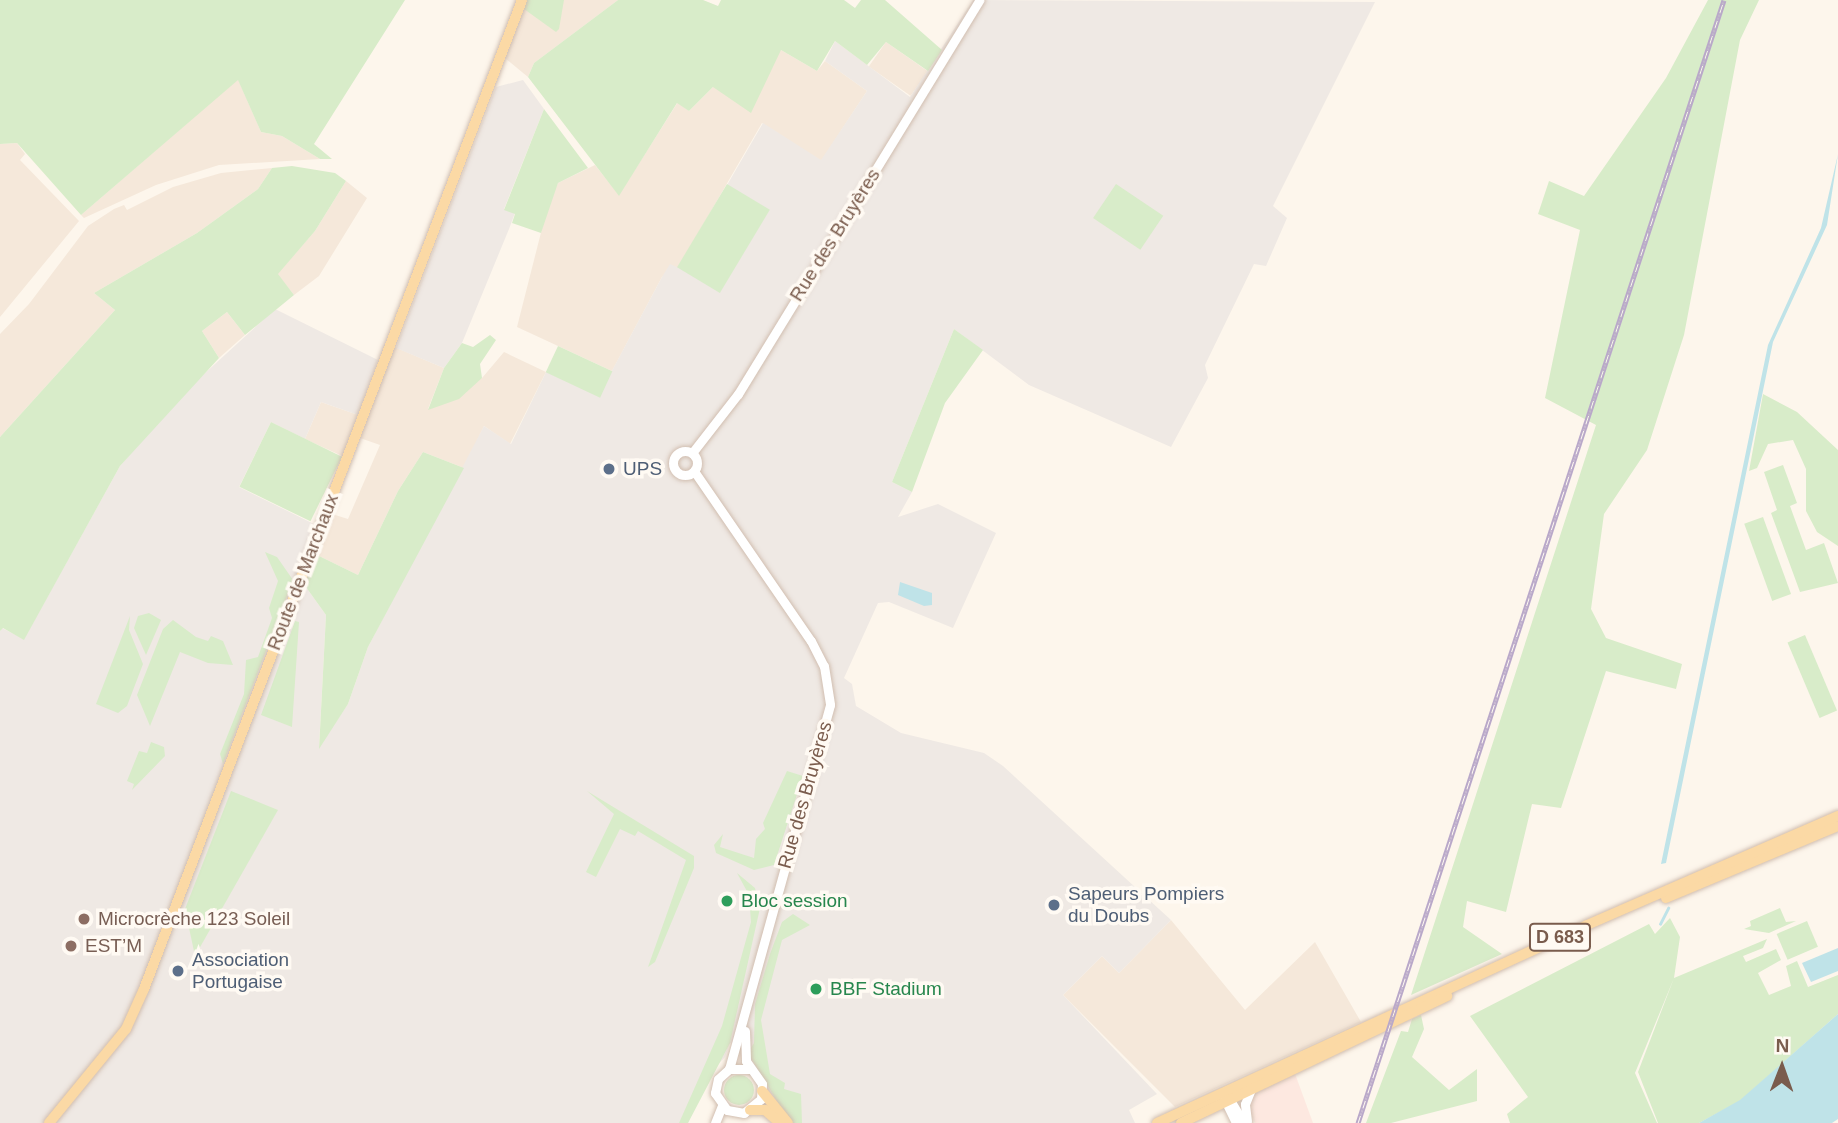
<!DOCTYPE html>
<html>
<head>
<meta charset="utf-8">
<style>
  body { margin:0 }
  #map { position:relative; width:1838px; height:1123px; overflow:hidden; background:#fdf6ec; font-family:Helvetica,sans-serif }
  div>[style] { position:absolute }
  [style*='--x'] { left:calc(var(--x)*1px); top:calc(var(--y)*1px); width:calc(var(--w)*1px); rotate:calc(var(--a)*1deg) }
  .residential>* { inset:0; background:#f5e8da; transform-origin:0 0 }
  .commercial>* { inset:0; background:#fde8e0 }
  .industrial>* { inset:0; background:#efe9e4 }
  .green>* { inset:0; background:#d8ecc9; transform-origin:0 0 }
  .round { border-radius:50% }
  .water>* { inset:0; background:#bfe3e8 }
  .stream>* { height:2.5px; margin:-1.25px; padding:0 1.25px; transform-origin:1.25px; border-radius:1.25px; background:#bfe3e8 }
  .roads { filter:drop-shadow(0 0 2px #d1beb0) drop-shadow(0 0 2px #d1beb0) }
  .minor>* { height:9px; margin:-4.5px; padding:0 4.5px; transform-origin:4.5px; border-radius:4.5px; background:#fff }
  .minor>.ring { margin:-4.5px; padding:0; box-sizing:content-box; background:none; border:9px solid #fff; border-radius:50% }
  .major>* { height:10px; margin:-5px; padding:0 5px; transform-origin:5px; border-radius:5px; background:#fbd9a5 }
  .rail>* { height:5px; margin-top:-2.5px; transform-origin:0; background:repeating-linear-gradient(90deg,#fffaf3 0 8px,#b9a8c9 0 16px); box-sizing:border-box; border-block:2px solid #b9a8c9 }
  .dots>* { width:19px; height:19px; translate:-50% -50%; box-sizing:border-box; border:4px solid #fffaf3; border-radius:50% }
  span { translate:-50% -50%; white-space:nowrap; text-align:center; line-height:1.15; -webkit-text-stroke:7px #fffaf3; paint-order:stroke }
  .shield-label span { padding:2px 5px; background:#fffaf3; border:2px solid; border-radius:5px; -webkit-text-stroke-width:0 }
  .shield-label { font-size:18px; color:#7a5c4d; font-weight:700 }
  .street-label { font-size:19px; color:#7a5c4d }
  .service-label { font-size:19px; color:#4e5e75 }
  .left { translate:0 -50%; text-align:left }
  .leisure-label { font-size:19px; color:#27864d }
  .education-label { font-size:19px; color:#785e54 }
  .north { position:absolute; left:1747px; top:1032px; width:70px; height:70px; -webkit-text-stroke:5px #fffaf3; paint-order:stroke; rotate:1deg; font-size:19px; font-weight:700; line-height:28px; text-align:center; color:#7a5c4d }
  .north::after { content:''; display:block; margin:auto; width:24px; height:32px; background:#7a5c4d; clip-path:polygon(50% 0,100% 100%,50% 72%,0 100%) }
</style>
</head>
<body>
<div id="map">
  <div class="residential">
    <div style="clip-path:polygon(564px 0,618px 0,534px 63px,528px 77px,505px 58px,524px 9px)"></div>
    <div style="left:886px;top:42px;width:51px;height:30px;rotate:35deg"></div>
    <div style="clip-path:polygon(781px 50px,817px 71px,825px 61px,867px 91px,821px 161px,762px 123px,678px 268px,662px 277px,612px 371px,517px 327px,549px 201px,558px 183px,595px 165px,619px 195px,678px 102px,689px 111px,713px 87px)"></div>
    <div style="clip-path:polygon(238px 79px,261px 132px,282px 136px,320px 159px,219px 165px,156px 185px,84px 218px,81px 215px)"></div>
    <div style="clip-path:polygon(17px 143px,25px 154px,20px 160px,79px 221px,0 317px,0 144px)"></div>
    <div style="clip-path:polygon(272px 168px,258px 189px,197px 233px,94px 293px,115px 310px,0 437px,0 334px,29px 304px,88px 226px,114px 209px,124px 205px,127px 210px,173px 187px,221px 173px)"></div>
    <div style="clip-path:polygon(346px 181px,367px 198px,319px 276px,294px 295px,277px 274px,315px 231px)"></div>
    <div style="clip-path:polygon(227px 312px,245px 335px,219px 358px,202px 331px)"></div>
    <div style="clip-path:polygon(385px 343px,444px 368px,428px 409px,482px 378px,504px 352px,546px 372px,510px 444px,484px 426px,464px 468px,423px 452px,398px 491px,358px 575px,315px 554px,332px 514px,348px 519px,380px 445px,360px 438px,351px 460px,305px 439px,321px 402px,358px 415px)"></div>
    <div style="clip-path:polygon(1171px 920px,1245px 1010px,1315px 942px,1361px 1022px,1175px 1107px,1063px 995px,1102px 956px,1119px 973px)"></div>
  </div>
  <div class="commercial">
    <div style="clip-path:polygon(1294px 1071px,1313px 1123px,1255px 1123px,1249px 1110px,1251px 1096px)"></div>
  </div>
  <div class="industrial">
    <div style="clip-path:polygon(973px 0,1375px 2px,1273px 206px,1287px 218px,1266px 266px,1254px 264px,1205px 365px,1208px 378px,1171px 447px,1029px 385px,954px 329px,892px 482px,912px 492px,898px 517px,938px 504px,996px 533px,953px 628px,889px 602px,878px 603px,844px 678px,852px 684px,856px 706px,901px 733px,984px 753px,1003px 766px,1171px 920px,1119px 973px,1102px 956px,1063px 995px,1157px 1094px,1129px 1110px,1135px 1123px,790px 1123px,751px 1063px,746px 1045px,730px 1043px,725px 1057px,710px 1073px,688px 1123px,0 1123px,0 631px,2px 628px,24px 639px,120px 466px,180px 396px,275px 309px,378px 360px,358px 415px,321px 402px,305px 439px,271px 422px,239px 487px,326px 530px,303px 583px,326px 615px,319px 747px,348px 704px,368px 647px,484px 426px,511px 444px,546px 372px,599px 395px,662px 277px,670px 264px,679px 268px,763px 123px,821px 160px,867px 91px,825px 61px,835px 41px,910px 97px)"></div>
    <div style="clip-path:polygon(523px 80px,544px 109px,504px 209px,515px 213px,509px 229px,462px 343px,444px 368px,396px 348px,496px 87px)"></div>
  </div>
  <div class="green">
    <div style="clip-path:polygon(0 0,405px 0,314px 144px,332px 159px,320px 159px,282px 136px,261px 132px,238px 80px,81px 215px,17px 143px,0 144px)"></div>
    <div style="clip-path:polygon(527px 0,564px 0,559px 29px,556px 32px,524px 9px)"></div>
    <div style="clip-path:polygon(618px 0,703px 0,718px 6px,721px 0,844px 0,855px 8px,861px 0,885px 0,942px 50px,928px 71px,886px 42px,867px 65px,835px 41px,817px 71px,781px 50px,751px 113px,713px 87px,689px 111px,677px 103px,619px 196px,528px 77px,534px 63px)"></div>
    <div style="clip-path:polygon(1708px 0,1759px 0,1740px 40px,1684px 335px,1647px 450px,1604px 514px,1591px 609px,1606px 638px,1682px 664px,1676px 689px,1606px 671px,1561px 808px,1532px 804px,1506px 912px,1467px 901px,1463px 927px,1502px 954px,1411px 995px,1596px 425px,1545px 398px,1580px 230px,1538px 214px,1549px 181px,1584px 196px,1666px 78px)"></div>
    <div style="clip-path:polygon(544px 109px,588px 168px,558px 183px,541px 233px,512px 223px,515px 214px,504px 210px)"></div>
    <div style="clip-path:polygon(292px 166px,335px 173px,346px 181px,315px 231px,278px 274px,294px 295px,245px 335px,227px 312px,202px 331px,219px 358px,120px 466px,24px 640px,3px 628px,0 631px,0 437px,115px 310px,94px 293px,197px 233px,258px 189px,272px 168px)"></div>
    <div style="left:727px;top:184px;width:50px;height:97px;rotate:31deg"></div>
    <div style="left:1116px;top:184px;width:57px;height:41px;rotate:34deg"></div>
    <div style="clip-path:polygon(954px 329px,983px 350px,945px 403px,912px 492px,892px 482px)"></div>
    <div style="clip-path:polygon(490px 335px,496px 340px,480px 364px,482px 378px,459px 399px,428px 410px,444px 368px,462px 343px,473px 347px)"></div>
    <div style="left:558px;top:346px;width:60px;height:29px;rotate:25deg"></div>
    <div style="clip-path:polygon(1763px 394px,1797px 412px,1838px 450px,1838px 546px,1817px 532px,1806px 511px,1806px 469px,1793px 440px,1768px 444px,1757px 468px,1749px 471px)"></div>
    <div style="left:271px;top:422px;width:79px;height:72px;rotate:26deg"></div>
    <div style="clip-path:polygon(423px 452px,464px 468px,368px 647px,348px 704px,319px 749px,326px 615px,303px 583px,315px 554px,358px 575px,398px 491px)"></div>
    <div style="clip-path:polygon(1783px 465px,1797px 503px,1790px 506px,1806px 550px,1824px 543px,1838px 583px,1800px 592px,1771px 513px,1777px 510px,1764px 472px)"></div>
    <div style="left:1763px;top:517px;width:82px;height:20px;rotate:70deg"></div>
    <div style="clip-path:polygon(265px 552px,277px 557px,293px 580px,223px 764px,220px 754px,244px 694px,246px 660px,258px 657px,272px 618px,269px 608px,278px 581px)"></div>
    <div style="clip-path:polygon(149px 613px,161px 620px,146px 655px,134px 628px,138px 616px)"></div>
    <div style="clip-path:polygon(130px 616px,129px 630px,143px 664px,127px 706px,118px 713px,96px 704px)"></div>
    <div style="clip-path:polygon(173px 620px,196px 637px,208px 641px,211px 636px,223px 641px,233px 665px,208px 663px,180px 652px,150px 726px,137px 695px,163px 629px)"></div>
    <div style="clip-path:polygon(295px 621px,299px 622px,292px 727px,261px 715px)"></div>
    <div style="left:1805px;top:635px;width:82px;height:19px;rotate:67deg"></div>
    <div style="clip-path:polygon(151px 742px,164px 747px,165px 756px,132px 790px,134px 784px,127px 781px,139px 751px,147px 753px)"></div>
    <div style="clip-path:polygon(787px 771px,803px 776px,774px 865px,754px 870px,716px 853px,714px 845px,723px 834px,720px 847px,754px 858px,756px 839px,765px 829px,763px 823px)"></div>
    <div style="clip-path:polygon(231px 791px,278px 810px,195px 956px,185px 909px)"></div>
    <div style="clip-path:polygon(587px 791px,694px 856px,694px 868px,655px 962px,648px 967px,686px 860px,638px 831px,635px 836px,620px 829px,596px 877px,586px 872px,614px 814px)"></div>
    <div style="clip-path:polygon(737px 873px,755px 888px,760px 908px,730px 1043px,688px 1123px,679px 1123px,722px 1026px,751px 922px,749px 895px)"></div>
    <div style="clip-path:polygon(1780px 908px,1786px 922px,1796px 921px,1769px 933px,1744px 929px,1751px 926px,1750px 921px)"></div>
    <div style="clip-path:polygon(793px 914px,810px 925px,782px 940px,761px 1020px,770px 1074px,785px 1083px,784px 1089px,801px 1094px,802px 1123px,790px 1123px,748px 1053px,754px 1043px,755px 1004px,770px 954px,782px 922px)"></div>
    <div style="clip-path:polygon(1670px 918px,1680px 937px,1674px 978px,1767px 939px,1763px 948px,1743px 956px,1746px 962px,1776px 949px,1781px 960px,1758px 973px,1769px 995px,1791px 986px,1786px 966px,1797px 961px,1808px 987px,1838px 975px,1838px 1014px,1740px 1101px,1699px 1123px,1658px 1123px,1638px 1072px,1674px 978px,1635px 1073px,1657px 1123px,1510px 1123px,1507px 1114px,1528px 1097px,1470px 1016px,1649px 924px,1655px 934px)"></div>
    <div style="left:1807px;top:921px;width:28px;height:33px;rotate:67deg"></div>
    <div style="clip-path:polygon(1421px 1015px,1424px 1029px,1412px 1057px,1449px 1090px,1477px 1069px,1477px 1101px,1391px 1123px,1366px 1123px,1401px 1031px,1408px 1032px,1412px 1019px)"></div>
    <div class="round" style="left:724px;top:1075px;width:30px;height:30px"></div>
  </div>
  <div class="water">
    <div style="clip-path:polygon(1838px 154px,1827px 225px,1773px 342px,1666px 863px,1661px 864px,1768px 345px,1821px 228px)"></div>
    <div style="clip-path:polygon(900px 582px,932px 593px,932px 605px,924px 606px,898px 595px)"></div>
    <div style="clip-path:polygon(1838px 948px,1838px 971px,1811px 982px,1802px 963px)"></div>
    <div style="clip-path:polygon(1838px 1014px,1838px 1119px,1832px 1123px,1699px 1123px,1740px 1100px)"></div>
  </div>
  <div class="stream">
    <div style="--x:1660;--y:924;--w:18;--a:-63"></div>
  </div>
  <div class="roads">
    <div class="minor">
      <div class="ring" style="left:673px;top:451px;width:15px;height:15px"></div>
      <div style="--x:692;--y:453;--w:75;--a:-52.1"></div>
      <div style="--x:738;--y:394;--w:462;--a:-58.5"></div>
      <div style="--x:694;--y:471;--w:206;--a:55.5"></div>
      <div style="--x:811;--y:641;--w:28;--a:63"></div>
      <div style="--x:824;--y:666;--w:39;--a:81"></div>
      <div style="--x:830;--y:705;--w:378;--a:105.5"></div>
      <div style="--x:745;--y:1031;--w:30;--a:88"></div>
      <div style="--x:746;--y:1061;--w:28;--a:55"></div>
      <div style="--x:762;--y:1084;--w:15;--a:94"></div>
      <div style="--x:761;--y:1099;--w:22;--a:141"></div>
      <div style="--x:744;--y:1113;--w:17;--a:-170"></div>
      <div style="--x:727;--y:1110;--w:21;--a:-125"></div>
      <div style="--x:715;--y:1093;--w:14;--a:-78"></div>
      <div style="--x:718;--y:1079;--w:15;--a:-42"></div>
      <div style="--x:729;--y:1069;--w:21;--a:0"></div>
      <div style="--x:1227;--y:1095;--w:33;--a:59"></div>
      <div style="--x:1224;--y:1098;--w:28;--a:64"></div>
      <div style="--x:1247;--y:1121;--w:17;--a:-97"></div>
      <div style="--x:1245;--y:1104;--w:16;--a:-68"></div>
      <div style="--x:715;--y:1123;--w:18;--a:-68"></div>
    </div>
    <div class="major">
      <div style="--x:1666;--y:898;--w:186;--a:-22.7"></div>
      <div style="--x:762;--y:1091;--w:41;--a:50.9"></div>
      <div style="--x:750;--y:1110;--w:15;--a:0"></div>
      <div style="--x:765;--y:1110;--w:20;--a:41"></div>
      <div style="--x:49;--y:1123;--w:122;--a:-50.7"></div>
      <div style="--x:126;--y:1029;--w:44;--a:-65.8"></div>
      <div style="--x:144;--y:989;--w:1059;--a:-69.08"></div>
      <div style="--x:1157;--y:1123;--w:473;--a:-24.7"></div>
      <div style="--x:1587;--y:925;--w:274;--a:-23.5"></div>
      <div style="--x:1181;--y:1123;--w:295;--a:-25.5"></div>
    </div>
  </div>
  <div class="rail">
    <div style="--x:1358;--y:1123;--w:1181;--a:-71.95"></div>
  </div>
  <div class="dots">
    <div style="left:609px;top:469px;background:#5c6f8a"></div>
    <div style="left:727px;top:901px;background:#2e9e5b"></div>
    <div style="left:1054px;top:905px;background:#5c6f8a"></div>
    <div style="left:84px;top:919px;background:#8d6e63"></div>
    <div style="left:71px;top:946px;background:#8d6e63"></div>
    <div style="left:178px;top:971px;background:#5c6f8a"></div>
    <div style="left:816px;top:989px;background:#2e9e5b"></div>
  </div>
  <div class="shield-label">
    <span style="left:1560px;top:937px">D 683</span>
  </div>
  <div class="street-label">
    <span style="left:835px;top:235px;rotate:-58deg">Rue des Bruyères</span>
    <span style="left:303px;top:572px;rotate:-69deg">Route de Marchaux</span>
    <span style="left:805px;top:795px;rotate:-74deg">Rue des Bruyères</span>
  </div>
  <div class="service-label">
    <span class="left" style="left:623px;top:469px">UPS</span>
    <span class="left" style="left:1068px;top:905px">Sapeurs Pompiers<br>du Doubs</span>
    <span class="left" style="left:192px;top:971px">Association<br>Portugaise</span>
  </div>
  <div class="leisure-label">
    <span class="left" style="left:741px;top:901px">Bloc session</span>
    <span class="left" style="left:830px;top:989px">BBF Stadium</span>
  </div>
  <div class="education-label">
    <span class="left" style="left:98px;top:919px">Microcrèche 123 Soleil</span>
    <span class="left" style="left:85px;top:946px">EST’M</span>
  </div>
  <div class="north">N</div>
</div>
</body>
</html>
